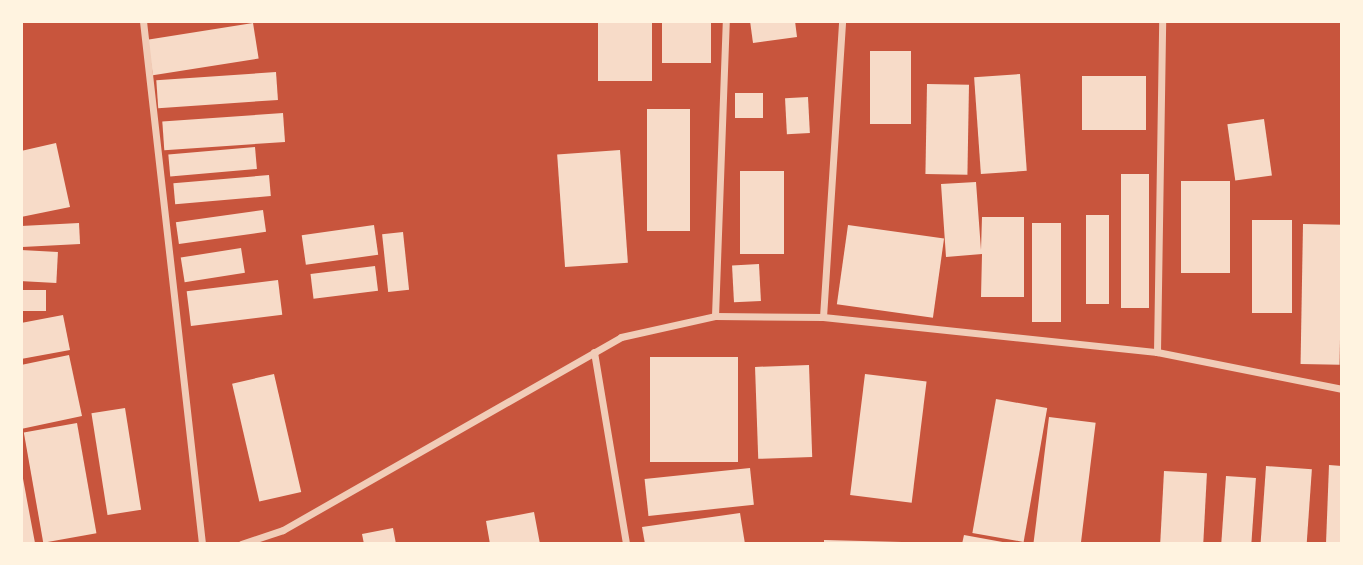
<!DOCTYPE html>
<html>
<head>
<meta charset="utf-8">
<style>
  body { margin:0 }
  #map { position:relative; width:1363px; height:565px; overflow:hidden; background:#c8553d; font-family:Barlow,sans-serif }
  div>[style] { position:absolute }
  [style*='--x'] { left:calc(var(--x)*1px); top:calc(var(--y)*1px); width:calc(var(--w)*1px); rotate:calc(var(--a)*1deg) }
  .building>* { inset:0; background:#f7dbc8; transform-origin:0 0 }
  .minor>* { height:7px; margin:-3.5px; padding:0 3.5px; transform-origin:3.5px; border-radius:3.5px; background:#f1ccb7 }
  span { translate:-50% -50%; white-space:nowrap; text-align:center; line-height:1.15; -webkit-text-stroke:5px #fff3e0; paint-order:stroke }
  .frame { position:absolute; inset:0; border:23px solid #fff3e0; pointer-events:none }
</style>
</head>
<body>
<div id="map">
  <div class="building">
    <div style="left:598px;top:21px;width:54px;height:60px"></div>
    <div style="left:662px;top:21px;width:49px;height:42px"></div>
    <div style="clip-path:polygon(750px 21px,795px 21px,797px 37px,753px 43px)"></div>
    <div style="left:253px;top:23px;width:36px;height:107px;rotate:81deg"></div>
    <div style="left:870px;top:51px;width:41px;height:73px"></div>
    <div style="left:276px;top:72px;width:28px;height:120px;rotate:86deg"></div>
    <div style="left:1020px;top:74px;width:97px;height:46px;rotate:86deg"></div>
    <div style="left:1082px;top:76px;width:64px;height:54px"></div>
    <div style="left:927px;top:84px;width:42px;height:90px;rotate:1deg"></div>
    <div style="left:735px;top:93px;width:28px;height:25px"></div>
    <div style="left:808px;top:97px;width:36px;height:23px;rotate:87deg"></div>
    <div style="left:647px;top:109px;width:43px;height:122px"></div>
    <div style="left:283px;top:113px;width:29px;height:121px;rotate:86deg"></div>
    <div style="left:1264px;top:119px;width:57px;height:37px;rotate:82deg"></div>
    <div style="clip-path:polygon(56px 143px,70px 207px,21px 217px,21px 151px)"></div>
    <div style="left:255px;top:147px;width:22px;height:87px;rotate:85deg"></div>
    <div style="left:620px;top:150px;width:113px;height:63px;rotate:86deg"></div>
    <div style="left:740px;top:171px;width:44px;height:83px"></div>
    <div style="left:1121px;top:174px;width:28px;height:134px"></div>
    <div style="left:269px;top:175px;width:21px;height:96px;rotate:85deg"></div>
    <div style="left:1181px;top:181px;width:49px;height:92px"></div>
    <div style="clip-path:polygon(976px 182px,981px 250px,982px 217px,1024px 217px,1024px 297px,981px 297px,982px 254px,946px 257px,941px 184px)"></div>
    <div style="left:263px;top:210px;width:22px;height:88px;rotate:82deg"></div>
    <div style="left:1086px;top:215px;width:23px;height:89px"></div>
    <div style="left:1252px;top:220px;width:40px;height:93px"></div>
    <div style="left:79px;top:223px;width:21px;height:58px;rotate:87deg"></div>
    <div style="left:1032px;top:223px;width:29px;height:99px"></div>
    <div style="left:1303px;top:224px;width:39px;height:140px;rotate:1deg"></div>
    <div style="left:374px;top:225px;width:30px;height:73px;rotate:82deg"></div>
    <div style="left:848px;top:225px;width:97px;height:80px;rotate:8deg"></div>
    <div style="left:403px;top:232px;width:58px;height:21px;rotate:84deg"></div>
    <div style="left:241px;top:248px;width:25px;height:61px;rotate:81deg"></div>
    <div style="left:21px;top:250px;width:37px;height:31px;rotate:3deg"></div>
    <div style="left:759px;top:264px;width:37px;height:27px;rotate:87deg"></div>
    <div style="left:375px;top:266px;width:25px;height:65px;rotate:83deg"></div>
    <div style="left:278px;top:280px;width:35px;height:92px;rotate:83deg"></div>
    <div style="left:21px;top:290px;width:25px;height:21px"></div>
    <div style="clip-path:polygon(63px 315px,70px 350px,21px 359px,21px 323px)"></div>
    <div style="clip-path:polygon(69px 355px,82px 416px,21px 429px,21px 365px)"></div>
    <div style="left:650px;top:357px;width:88px;height:105px"></div>
    <div style="left:809px;top:365px;width:92px;height:54px;rotate:88deg"></div>
    <div style="left:274px;top:374px;width:121px;height:43px;rotate:77deg"></div>
    <div style="left:865px;top:374px;width:62px;height:122px;rotate:7deg"></div>
    <div style="left:996px;top:399px;width:52px;height:136px;rotate:10deg"></div>
    <div style="left:125px;top:408px;width:103px;height:34px;rotate:81deg"></div>
    <div style="left:1049px;top:417px;width:47px;height:128px;rotate:7deg"></div>
    <div style="left:77px;top:423px;width:112px;height:54px;rotate:80deg"></div>
    <div style="clip-path:polygon(1329px 465px,1342px 466px,1342px 544px,1326px 544px)"></div>
    <div style="left:1266px;top:466px;width:46px;height:78px;rotate:4deg"></div>
    <div style="clip-path:polygon(21px 468px,35px 543px,27px 544px,21px 544px)"></div>
    <div style="left:750px;top:468px;width:37px;height:106px;rotate:84deg"></div>
    <div style="left:1164px;top:471px;width:43px;height:73px;rotate:3deg"></div>
    <div style="left:1226px;top:476px;width:30px;height:68px;rotate:4deg"></div>
    <div style="clip-path:polygon(534px 512px,540px 544px,490px 544px,486px 521px)"></div>
    <div style="clip-path:polygon(740px 513px,745px 544px,645px 544px,642px 527px)"></div>
    <div style="clip-path:polygon(393px 528px,396px 544px,364px 544px,362px 534px)"></div>
    <div style="clip-path:polygon(964px 535px,1008px 543px,1008px 544px,962px 544px)"></div>
    <div style="clip-path:polygon(824px 540px,902px 542px,902px 544px,824px 544px)"></div>
  </div>
  <div class="minor">
    <div style="--x:143;--y:21;--w:526;--a:83.56"></div>
    <div style="--x:715;--y:316;--w:295;--a:-87.9"></div>
    <div style="--x:823;--y:317;--w:297;--a:-86.3"></div>
    <div style="--x:594;--y:352;--w:195;--a:80.5"></div>
    <div style="--x:1157;--y:352;--w:331;--a:-89.1"></div>
    <div style="--x:241;--y:544;--w:44;--a:-18.4"></div>
    <div style="--x:283;--y:530;--w:389;--a:-29.7"></div>
    <div style="--x:621;--y:337;--w:96;--a:-12.6"></div>
    <div style="--x:715;--y:316;--w:108;--a:0.5"></div>
    <div style="--x:823;--y:317;--w:336;--a:6"></div>
    <div style="--x:1157;--y:352;--w:189;--a:11.3"></div>
  </div>
  <div class="frame"></div>
</div>
</body>
</html>
